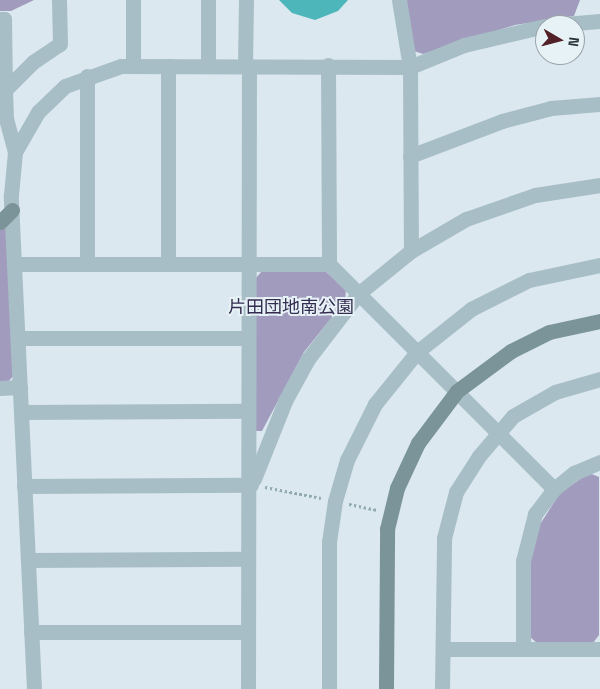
<!DOCTYPE html>
<html>
<head>
<meta charset="utf-8">
<style>
  body { margin:0 }
  #map { position:relative; width:600px; height:689px; overflow:hidden; background:#dbe8ef; font-family:"Space Grotesk","Noto Sans JP",sans-serif }
  div>[style] { position:absolute }
  [style*='--x'] { left:calc(var(--x)*1px); top:calc(var(--y)*1px); width:calc(var(--w)*1px); rotate:calc(var(--a)*1deg) }
  .green>* { inset:0; background:#a19cbd }
  .building>* { inset:0; background:#4db6bb }
  .path>* { height:2.5px; margin-top:-1.25px; transform-origin:0; background:repeating-linear-gradient(90deg,#92aab2 0 2.5px,transparent 0 5px) }
  .street>* { height:15px; margin:-7.5px; padding:0 7.5px; transform-origin:7.5px; border-radius:7.5px; background:#a8bec6 }
  .secondary>* { height:15px; margin:-7.5px; padding:0 7.5px; transform-origin:7.5px; border-radius:7.5px; background:#7a949a }
  span { translate:-50% -50%; white-space:nowrap; text-align:center; line-height:1.15; -webkit-text-stroke:4px #e7f2f7; paint-order:stroke }
  .park-label { font-size:18px; color:#332d50 }
  .north { position:absolute; left:535px; top:15px; width:50px; height:50px; box-sizing:border-box; background:#e7f2f7; border:1px solid #9aa5a9; border-radius:50%; rotate:98deg; font-size:14px; font-weight:700; line-height:20px; text-align:center; color:#273234 }
  .north::after { content:''; display:block; margin:auto; width:18px; height:22px; background:#512127; clip-path:polygon(50% 0,100% 100%,50% 72%,0 100%) }
</style>
</head>
<body>
<div id="map">
  <div class="green">
    <div style="clip-path:polygon(0 0,34px 0,11px 11px,0 11px)"></div>
    <div style="clip-path:polygon(405px 0,580px 0,574px 16px,515px 25px,423px 54px,414px 51px)"></div>
    <div style="clip-path:polygon(7px 224px,14px 375px,7px 383px,0 383px,0 230px)"></div>
    <div style="clip-path:polygon(262px 271px,325px 271px,346px 290px,345px 301px,304px 352px,262px 431px,256px 431px,255px 279px)"></div>
    <div style="clip-path:polygon(589px 473px,599px 477px,599px 635px,593px 643px,537px 643px,530px 637px,530px 560px,537px 529px,560px 493px)"></div>
  </div>
  <div class="building">
    <div style="clip-path:polygon(279px 0,348px 0,338px 11px,315px 20px,292px 13px)"></div>
  </div>
  <div class="path">
    <div style="--x:265;--y:487;--w:57;--a:11.1"></div>
    <div style="--x:349;--y:504;--w:29;--a:12"></div>
  </div>
  <div class="street">
    <div style="--x:133;--y:0;--w:66;--a:90"></div>
    <div style="--x:399;--y:0;--w:68;--a:80.7"></div>
    <div style="--x:410;--y:67;--w:184;--a:89.7"></div>
    <div style="--x:0;--y:19;--w:4;--a:0"></div>
    <div style="--x:4;--y:19;--w:71;--a:89.2"></div>
    <div style="--x:552;--y:25;--w:48;--a:-4.8"></div>
    <div style="--x:208;--y:65;--w:65;--a:-90"></div>
    <div style="--x:245;--y:65;--w:65;--a:-89.1"></div>
    <div style="--x:328;--y:65;--w:199;--a:89.7"></div>
    <div style="--x:15;--y:152;--w:35;--a:-105"></div>
    <div style="--x:6;--y:118;--w:28;--a:-92"></div>
    <div style="--x:5;--y:90;--w:40;--a:-45"></div>
    <div style="--x:33;--y:62;--w:32;--a:-34"></div>
    <div style="--x:60;--y:44;--w:44;--a:-91.3"></div>
    <div style="--x:410;--y:156;--w:98;--a:-20.8"></div>
    <div style="--x:502;--y:121;--w:51;--a:-14.9"></div>
    <div style="--x:551;--y:108;--w:49;--a:-4.7"></div>
    <div style="--x:87;--y:263;--w:187;--a:-90"></div>
    <div style="--x:168;--y:263;--w:197;--a:-90"></div>
    <div style="--x:14;--y:264;--w:315;--a:0"></div>
    <div style="--x:329;--y:264;--w:318;--a:45"></div>
    <div style="--x:18;--y:338;--w:230;--a:0"></div>
    <div style="--x:0;--y:388;--w:20;--a:-3"></div>
    <div style="--x:21;--y:412;--w:227;--a:-0.3"></div>
    <div style="--x:254;--y:479;--w:84;--a:-68.3"></div>
    <div style="--x:285;--y:401;--w:48;--a:-61.3"></div>
    <div style="--x:308;--y:359;--w:82;--a:-52.4"></div>
    <div style="--x:358;--y:294;--w:68;--a:-39.1"></div>
    <div style="--x:411;--y:251;--w:64;--a:-30.2"></div>
    <div style="--x:466;--y:219;--w:73;--a:-19.2"></div>
    <div style="--x:535;--y:195;--w:66;--a:-8.7"></div>
    <div style="--x:24;--y:486;--w:227;--a:-0.3"></div>
    <div style="--x:28;--y:560;--w:219;--a:-0.3"></div>
    <div style="--x:31;--y:632;--w:217;--a:0"></div>
    <div style="--x:443;--y:649;--w:157;--a:0"></div>
    <div style="--x:523;--y:649;--w:88;--a:-90"></div>
    <div style="--x:523;--y:561;--w:49;--a:-75.7"></div>
    <div style="--x:535;--y:514;--w:31;--a:-53"></div>
    <div style="--x:554;--y:489;--w:26;--a:-39"></div>
    <div style="--x:574;--y:473;--w:28;--a:-23"></div>
    <div style="--x:34;--y:689;--w:495;--a:-92.7"></div>
    <div style="--x:11;--y:195;--w:43;--a:-84.7"></div>
    <div style="--x:15;--y:152;--w:46;--a:-60.1"></div>
    <div style="--x:38;--y:112;--w:37;--a:-44"></div>
    <div style="--x:65;--y:86;--w:59;--a:-19.7"></div>
    <div style="--x:121;--y:66;--w:289;--a:0.2"></div>
    <div style="--x:410;--y:67;--w:58;--a:-22.2"></div>
    <div style="--x:464;--y:45;--w:83;--a:-13.2"></div>
    <div style="--x:248;--y:689;--w:624;--a:-89.91"></div>
    <div style="--x:329;--y:689;--w:147;--a:-90"></div>
    <div style="--x:329;--y:542;--w:41;--a:-81.7"></div>
    <div style="--x:335;--y:501;--w:43;--a:-73.7"></div>
    <div style="--x:347;--y:460;--w:63;--a:-63.4"></div>
    <div style="--x:375;--y:404;--w:67;--a:-51.1"></div>
    <div style="--x:417;--y:352;--w:69;--a:-38.5"></div>
    <div style="--x:471;--y:309;--w:65;--a:-26.6"></div>
    <div style="--x:529;--y:280;--w:73;--a:-11.9"></div>
    <div style="--x:442;--y:689;--w:151;--a:-89.2"></div>
    <div style="--x:444;--y:538;--w:48;--a:-75.4"></div>
    <div style="--x:456;--y:492;--w:43;--a:-57.4"></div>
    <div style="--x:479;--y:456;--w:52;--a:-49.6"></div>
    <div style="--x:513;--y:416;--w:48;--a:-29.7"></div>
    <div style="--x:555;--y:392;--w:47;--a:-16.1"></div>
  </div>
  <div class="secondary">
    <div style="--x:0;--y:222;--w:17;--a:-45"></div>
    <div style="--x:386;--y:689;--w:160;--a:-89.6"></div>
    <div style="--x:387;--y:529;--w:42;--a:-76.3"></div>
    <div style="--x:397;--y:488;--w:50;--a:-65"></div>
    <div style="--x:418;--y:443;--w:65;--a:-53.1"></div>
    <div style="--x:457;--y:391;--w:67;--a:-36.5"></div>
    <div style="--x:511;--y:351;--w:42;--a:-26.6"></div>
    <div style="--x:549;--y:332;--w:52;--a:-12.2"></div>
  </div>
  <div class="park-label">
    <span style="left:291px;top:307px">片田団地南公園</span>
  </div>
  <div class="north">N</div>
</div>
</body>
</html>
